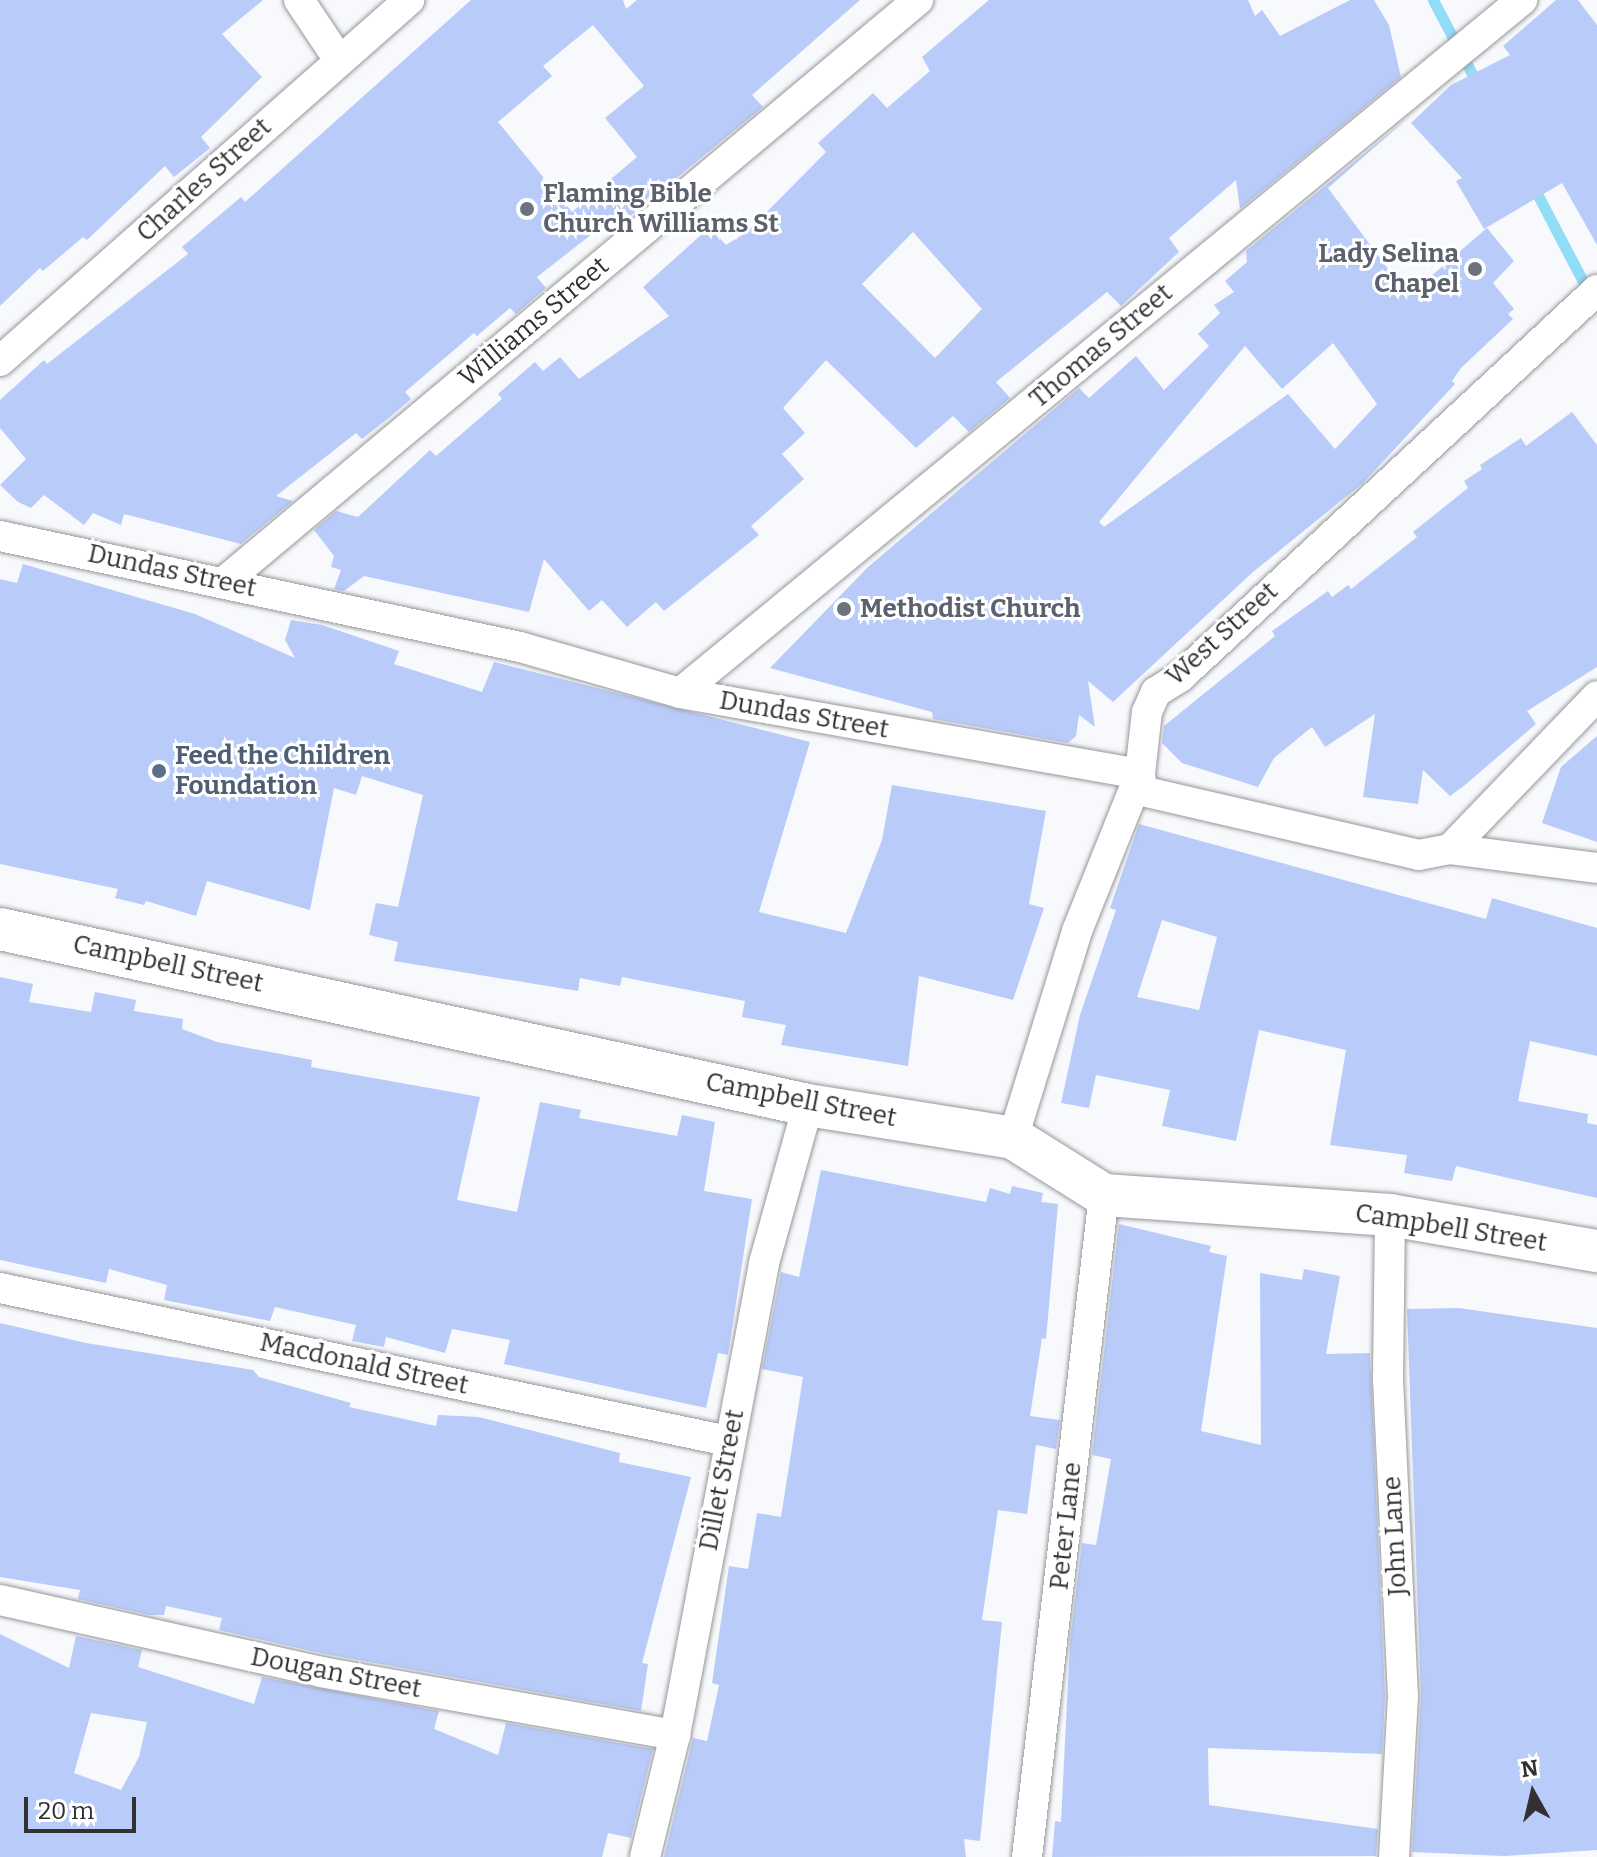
<!DOCTYPE html>
<html>
<head>
<meta charset="utf-8">
<style>
  body { margin:0 }
  #map { position:relative; width:1597px; height:1857px; overflow:hidden; background:#f7f9fc; font-family:Bitter,serif }
  div>[style] { position:absolute }
  [style*='--x'] { left:calc(var(--x)*1px); top:calc(var(--y)*1px); width:calc(var(--w)*1px); rotate:calc(var(--a)*1deg) }
  .stream>* { height:11px; margin:-5.5px; padding:0 5.5px; transform-origin:5.5px; border-radius:5.5px; background:#90ddf5 }
  .building>* { inset:0; background:#b9cbf8 }
  .roads { filter:drop-shadow(0 0 2px #96979a) drop-shadow(0 0 2px #96979a) }
  .street>* { height:30px; margin:-15px; padding:0 15px; transform-origin:15px; border-radius:15px; background:#fff }
  .secondary>* { height:42px; margin:-21px; padding:0 21px; transform-origin:21px; border-radius:21px; background:#fff }
  .dots>* { width:22px; height:22px; translate:-50% -50%; box-sizing:border-box; border:4px solid #fff; border-radius:50% }
  span { translate:-50% -50%; white-space:nowrap; text-align:center; line-height:1.15; -webkit-text-stroke:6px #fff; paint-order:stroke }
  .street-label { font-size:26px; color:#313133 }
  .worship-label { font-size:26px; color:#5b616d; font-weight:700 }
  .left { translate:0 -50%; text-align:left }
  .right { translate:-100% -50%; text-align:right }
  .service-label { font-size:26px; color:#4e5e75; font-weight:700 }
  .north { position:absolute; left:1493px; top:1753px; width:80px; height:80px; -webkit-text-stroke:6px #fff; paint-order:stroke; rotate:352deg; font-size:22px; font-weight:700; line-height:32px; text-align:center; color:#313133 }
  .north::after { content:''; display:block; margin:auto; width:28px; height:36px; background:#313133; clip-path:polygon(50% 0,100% 100%,50% 72%,0 100%) }
  .scale { position:absolute; left:24px; top:1797px; width:112px; height:36px; box-sizing:border-box; border:4px solid #313133; border-top:0; padding-left:10px; font-size:24px; line-height:28px; white-space:nowrap; color:#313133; -webkit-text-stroke:6px #fff; paint-order:stroke }
</style>
</head>
<body>
<div id="map">
  <div class="stream">
    <div style="--x:1433;--y:0;--w:96;--a:62.1"></div>
    <div style="--x:1532;--y:184;--w:123;--a:62.4"></div>
  </div>
  <div class="building">
    <div style="clip-path:polygon(0 0,263px 0,222px 34px,262px 77px,201px 137px,210px 148px,174px 177px,165px 166px,87px 240px,83px 237px,43px 271px,40px 268px,0 306px)"></div>
    <div style="clip-path:polygon(evenodd,471px 0,623px 0,626px 9px,637px 0,860px 0,752px 95px,763px 107px,630px 216px,624px 209px,537px 277px,546px 288px,516px 314px,510px 308px,477px 336px,474px 333px,405px 392px,411px 399px,391px 416px,362px 439px,356px 433px,276px 496px,293px 501px,241px 544px,124px 514px,121px 525px,93px 513px,84px 525px,44px 495px,31px 508px,18px 502px,0 485px,26px 459px,0 428px,0 400px,44px 360px,47px 364px,188px 254px,182px 247px,241px 197px,245px 202px,471px 0,593px 25px,644px 86px,605px 118px,637px 157px,572px 212px,498px 122px,552px 76px,543px 66px,593px 25px)"></div>
    <div style="clip-path:polygon(evenodd,989px 0,1248px 0,1255px 16px,1262px 10px,1280px 36px,1350px 0,1374px 0,1389px 25px,1401px 77px,1240px 209px,1236px 180px,1169px 238px,1179px 252px,1121px 306px,1107px 292px,996px 382px,1010px 398px,969px 432px,953px 416px,916px 448px,826px 360px,783px 408px,805px 433px,782px 454px,804px 479px,751px 526px,759px 535px,664px 611px,656px 602px,627px 627px,602px 600px,589px 611px,544px 559px,529px 612px,364px 576px,344px 591px,334px 589px,341px 570px,331px 567px,334px 556px,314px 530px,336px 511px,358px 517px,430px 450px,436px 456px,502px 399px,498px 394px,535px 362px,543px 371px,560px 357px,579px 379px,669px 316px,643px 287px,710px 227px,726px 245px,747px 232px,826px 152px,818px 143px,873px 93px,887px 108px,930px 71px,922px 57px,989px 0,913px 232px,982px 309px,935px 358px,862px 284px,913px 232px)"></div>
    <div style="clip-path:polygon(1556px 0,1578px 0,1597px 25px,1597px 245px,1562px 183px,1484px 229px,1456px 181px,1462px 178px,1411px 123px,1451px 85px,1510px 55px,1503px 46px)"></div>
    <div style="clip-path:polygon(evenodd,1410px 116px,1328px 188px,1408px 296px,1487px 228px,1514px 261px,1493px 283px,1514px 309px,1508px 314px,1513px 319px,1461px 368px,1452px 381px,1455px 384px,1363px 483px,1253px 572px,1113px 702px,1088px 681px,1095px 727px,1079px 715px,1076px 736px,1068px 743px,933px 719px,932px 712px,770px 668px,868px 567px,1079px 388px,1089px 398px,1136px 356px,1164px 390px,1209px 346px,1198px 334px,1220px 313px,1214px 305px,1234px 292px,1225px 281px,1247px 262px,1246px 251px,1410px 116px,1333px 343px,1377px 404px,1335px 449px,1288px 394px,1104px 527px,1099px 522px,1245px 346px,1282px 389px,1333px 343px)"></div>
    <div style="clip-path:polygon(1572px 412px,1597px 445px,1597px 667px,1527px 711px,1536px 724px,1465px 785px,1450px 796px,1423px 770px,1418px 804px,1363px 797px,1375px 714px,1325px 747px,1312px 727px,1274px 758px,1258px 787px,1182px 763px,1162px 743px,1164px 726px,1275px 636px,1272px 631px,1328px 591px,1332px 597px,1348px 585px,1351px 589px,1417px 537px,1413px 532px,1468px 488px,1464px 481px,1482px 469px,1480px 465px,1521px 438px,1526px 446px)"></div>
    <div style="clip-path:polygon(23px 564px,195px 614px,295px 658px,285px 640px,291px 620px,322px 625px,399px 651px,394px 664px,482px 692px,494px 662px,810px 742px,759px 912px,846px 933px,882px 840px,892px 785px,1046px 811px,1029px 904px,1044px 908px,1013px 1000px,919px 976px,908px 1066px,781px 1045px,786px 1025px,742px 1017px,745px 1001px,622px 977px,620px 986px,580px 978px,578px 991px,394px 961px,398px 942px,369px 935px,376px 903px,398px 907px,423px 795px,362px 776px,356px 795px,334px 788px,310px 910px,207px 881px,196px 916px,146px 901px,144px 905px,115px 898px,118px 889px,0 864px,0 579px,17px 583px)"></div>
    <div style="clip-path:polygon(1597px 736px,1597px 842px,1542px 823px,1561px 767px)"></div>
    <div style="clip-path:polygon(evenodd,1139px 824px,1486px 919px,1492px 898px,1597px 928px,1597px 1056px,1530px 1041px,1518px 1101px,1588px 1114px,1587px 1123px,1597px 1125px,1597px 1198px,1456px 1166px,1452px 1181px,1404px 1173px,1407px 1155px,1330px 1145px,1346px 1050px,1259px 1030px,1236px 1141px,1162px 1126px,1170px 1090px,1096px 1075px,1089px 1108px,1061px 1103px,1080px 1015px,1116px 910px,1110px 908px,1139px 824px,1162px 920px,1217px 937px,1199px 1010px,1137px 997px,1162px 920px)"></div>
    <div style="clip-path:polygon(0 977px,33px 984px,29px 1002px,91px 1012px,95px 992px,136px 1000px,134px 1011px,183px 1019px,182px 1029px,217px 1042px,312px 1060px,311px 1067px,480px 1097px,457px 1200px,517px 1212px,540px 1102px,581px 1110px,579px 1118px,677px 1136px,682px 1115px,715px 1122px,704px 1191px,752px 1199px,728px 1355px,718px 1353px,706px 1408px,504px 1364px,510px 1340px,452px 1329px,445px 1353px,386px 1337px,384px 1347px,352px 1341px,356px 1325px,275px 1307px,270px 1321px,164px 1300px,167px 1285px,109px 1269px,106px 1283px,0 1260px)"></div>
    <div style="clip-path:polygon(821px 1170px,986px 1202px,990px 1188px,1010px 1194px,1012px 1186px,1043px 1193px,1041px 1202px,1058px 1204px,1046px 1339px,1042px 1338px,1030px 1416px,1060px 1420px,1056px 1449px,1036px 1445px,1027px 1514px,998px 1510px,982px 1620px,1002px 1622px,980px 1841px,964px 1839px,966px 1857px,664px 1857px,693px 1738px,707px 1741px,719px 1685px,712px 1683px,729px 1566px,748px 1569px,757px 1513px,781px 1517px,803px 1377px,762px 1369px,781px 1272px,799px 1277px)"></div>
    <div style="clip-path:polygon(1119px 1224px,1211px 1246px,1209px 1252px,1227px 1256px,1201px 1431px,1261px 1445px,1260px 1273px,1302px 1280px,1304px 1269px,1340px 1276px,1326px 1354px,1370px 1353px,1385px 1696px,1382px 1754px,1208px 1748px,1209px 1805px,1378px 1829px,1376px 1856px,1052px 1857px,1055px 1821px,1061px 1822px,1070px 1641px,1082px 1543px,1096px 1545px,1111px 1459px,1092px 1455px)"></div>
    <div style="clip-path:polygon(1459px 1308px,1597px 1328px,1597px 1850px,1504px 1856px,1412px 1852px,1421px 1695px,1407px 1309px)"></div>
    <div style="clip-path:polygon(0 1323px,86px 1343px,253px 1370px,259px 1377px,351px 1403px,349px 1407px,436px 1426px,438px 1415px,479px 1417px,620px 1453px,619px 1462px,691px 1477px,642px 1663px,648px 1664px,641px 1711px,325px 1654px,219px 1630px,222px 1618px,166px 1606px,164px 1615px,149px 1615px,78px 1599px,80px 1590px,0 1577px)"></div>
    <div style="clip-path:polygon(evenodd,0 1634px,69px 1668px,76px 1636px,142px 1650px,138px 1667px,254px 1704px,262px 1677px,439px 1711px,434px 1729px,498px 1755px,506px 1723px,653px 1749px,631px 1838px,608px 1833px,602px 1857px,0 1857px,0 1634px,91px 1713px,147px 1722px,139px 1757px,121px 1790px,74px 1773px,91px 1713px)"></div>
  </div>
  <div class="roads">
    <div class="street">
      <div style="--x:299;--y:0;--w:72;--a:56.3"></div>
      <div style="--x:0;--y:361;--w:546;--a:-41.43"></div>
      <div style="--x:0;--y:536;--w:532;--a:12.05"></div>
      <div style="--x:520;--y:647;--w:166;--a:16"></div>
      <div style="--x:680;--y:693;--w:467;--a:10"></div>
      <div style="--x:1140;--y:774;--w:17;--a:83"></div>
      <div style="--x:1142;--y:791;--w:284;--a:13"></div>
      <div style="--x:1419;--y:855;--w:32;--a:-11"></div>
      <div style="--x:1450;--y:849;--w:148;--a:7.4"></div>
      <div style="--x:224;--y:582;--w:906;--a:-39.98"></div>
      <div style="--x:680;--y:693;--w:1091;--a:-39.46"></div>
      <div style="--x:1450;--y:849;--w:212;--a:-46.1"></div>
      <div style="--x:1013;--y:1138;--w:217;--a:-72.8"></div>
      <div style="--x:1077;--y:931;--w:169;--a:-68.1"></div>
      <div style="--x:1140;--y:774;--w:62;--a:-83.6"></div>
      <div style="--x:1147;--y:712;--w:22;--a:-66"></div>
      <div style="--x:1156;--y:692;--w:28;--a:-32"></div>
      <div style="--x:1180;--y:677;--w:569;--a:-42.86"></div>
      <div style="--x:1390;--y:1215;--w:164;--a:90.7"></div>
      <div style="--x:1388;--y:1379;--w:317;--a:87.3"></div>
      <div style="--x:1403;--y:1696;--w:161;--a:93.2"></div>
      <div style="--x:0;--y:1288;--w:744;--a:11.87"></div>
      <div style="--x:0;--y:1600;--w:329;--a:12.6"></div>
      <div style="--x:321;--y:1672;--w:360;--a:10.1"></div>
      <div style="--x:645;--y:1857;--w:126;--a:-76.2"></div>
      <div style="--x:675;--y:1735;--w:480;--a:-79.3"></div>
      <div style="--x:764;--y:1263;--w:164;--a:-74.4"></div>
      <div style="--x:1027;--y:1857;--w:666;--a:-83.37"></div>
    </div>
    <div class="secondary">
      <div style="--x:0;--y:929;--w:827;--a:12.29"></div>
      <div style="--x:808;--y:1105;--w:208;--a:9.1"></div>
      <div style="--x:1013;--y:1138;--w:107;--a:32.1"></div>
      <div style="--x:1104;--y:1195;--w:287;--a:4"></div>
      <div style="--x:1390;--y:1215;--w:210;--a:9.9"></div>
    </div>
  </div>
  <div class="dots">
    <div style="left:527px;top:209px;background:#6b7280"></div>
    <div style="left:1475px;top:269px;background:#6b7280"></div>
    <div style="left:844px;top:609px;background:#6b7280"></div>
    <div style="left:159px;top:771px;background:#5c6f8a"></div>
  </div>
  <div class="street-label">
    <span style="left:204px;top:180px;rotate:-42deg">Charles Street</span>
    <span style="left:534px;top:322px;rotate:-40deg">Williams Street</span>
    <span style="left:1101px;top:346px;rotate:-40deg">Thomas Street</span>
    <span style="left:172px;top:571px;rotate:12deg">Dundas Street</span>
    <span style="left:1222px;top:634px;rotate:-42deg">West Street</span>
    <span style="left:804px;top:715px;rotate:10deg">Dundas Street</span>
    <span style="left:168px;top:964px;rotate:12deg">Campbell Street</span>
    <span style="left:801px;top:1100px;rotate:11deg">Campbell Street</span>
    <span style="left:1451px;top:1228px;rotate:9deg">Campbell Street</span>
    <span style="left:364px;top:1364px;rotate:12deg">Macdonald Street</span>
    <span style="left:722px;top:1480px;rotate:-79deg">Dillet Street</span>
    <span style="left:1066px;top:1526px;rotate:-84deg">Peter Lane</span>
    <span style="left:1395px;top:1536px;rotate:-93deg">John Lane</span>
    <span style="left:336px;top:1673px;rotate:11deg">Dougan Street</span>
  </div>
  <div class="worship-label">
    <span class="left" style="left:543px;top:209px">Flaming Bible<br>Church Williams St</span>
    <span class="right" style="left:1459px;top:269px">Lady Selina<br>Chapel</span>
    <span class="left" style="left:860px;top:609px">Methodist Church</span>
  </div>
  <div class="service-label">
    <span class="left" style="left:175px;top:771px">Feed the Children<br>Foundation</span>
  </div>
  <div class="north">N</div>
  <div class="scale">20 m</div>
</div>
</body>
</html>
